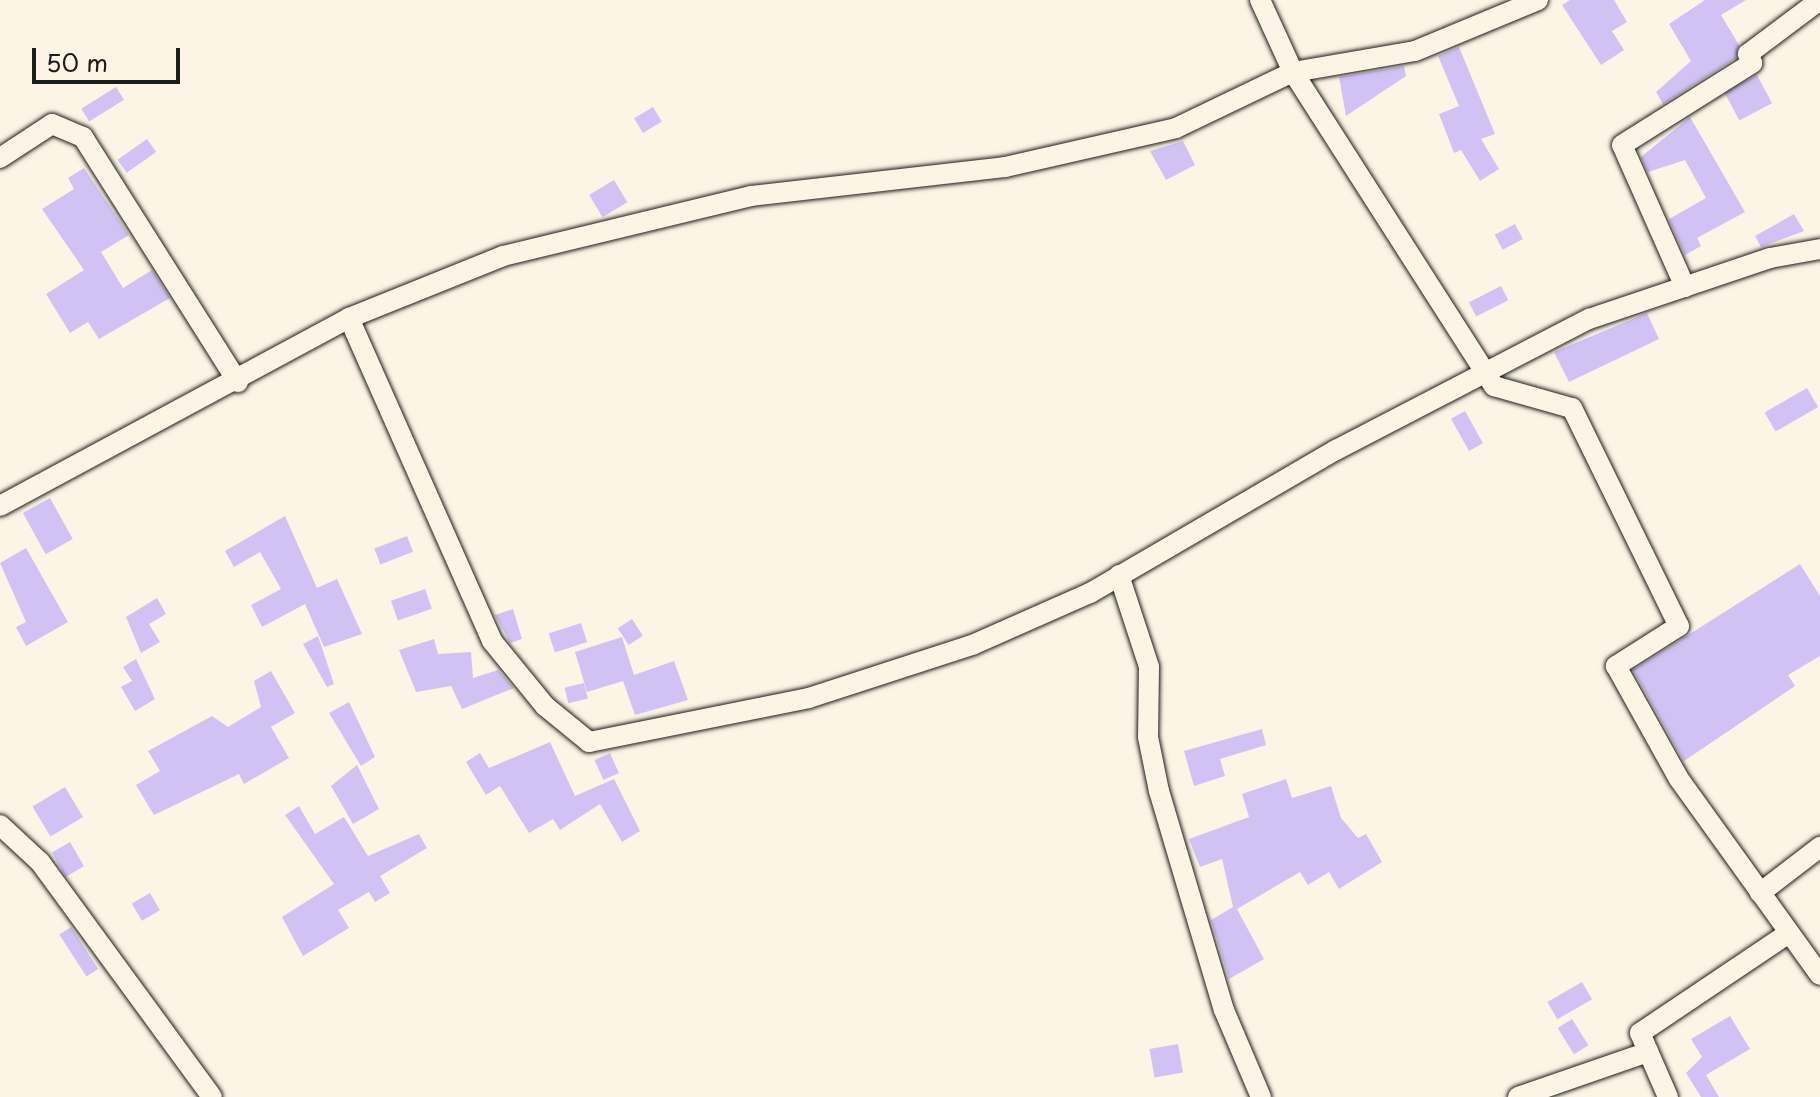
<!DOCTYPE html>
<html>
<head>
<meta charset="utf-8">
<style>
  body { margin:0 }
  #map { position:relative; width:1820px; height:1097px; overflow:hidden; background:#fcf5e5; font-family:"Playpen Sans",sans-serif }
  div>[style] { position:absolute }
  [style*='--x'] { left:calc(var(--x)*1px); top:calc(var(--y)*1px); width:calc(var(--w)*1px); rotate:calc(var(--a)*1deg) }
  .building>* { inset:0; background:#d2c2f3; transform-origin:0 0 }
  .roads { filter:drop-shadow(0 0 2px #1c1c1c) drop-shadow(0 0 2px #1c1c1c) }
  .street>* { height:20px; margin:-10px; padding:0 10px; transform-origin:10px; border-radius:10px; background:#fcf5e5 }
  span { translate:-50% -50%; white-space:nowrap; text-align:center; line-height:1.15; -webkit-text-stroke:6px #fcf5e5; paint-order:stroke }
  .scale { position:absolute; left:32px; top:48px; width:148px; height:36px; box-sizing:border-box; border:4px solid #1c1c1c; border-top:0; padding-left:10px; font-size:24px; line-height:28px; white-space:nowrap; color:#1c1c1c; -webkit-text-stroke:6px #fcf5e5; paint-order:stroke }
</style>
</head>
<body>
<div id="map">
  <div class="building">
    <div style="clip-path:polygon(1570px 0,1614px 0,1627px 22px,1612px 31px,1624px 50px,1601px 65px,1562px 5px)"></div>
    <div style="clip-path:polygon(1705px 0,1746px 0,1721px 15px,1739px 45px,1736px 58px,1663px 104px,1656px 92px,1691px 61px,1669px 24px)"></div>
    <div style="clip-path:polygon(1459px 47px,1495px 134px,1481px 139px,1499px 169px,1480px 181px,1461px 150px,1454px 153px,1439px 114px,1459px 106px,1438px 56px)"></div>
    <div style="clip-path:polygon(1404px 66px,1406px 76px,1346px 116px,1339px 77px)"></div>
    <div style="left:1757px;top:75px;width:32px;height:37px;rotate:62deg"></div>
    <div style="left:116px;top:87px;width:15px;height:41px;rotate:58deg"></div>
    <div style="left:653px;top:107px;width:17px;height:22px;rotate:59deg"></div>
    <div style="clip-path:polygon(1690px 117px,1745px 212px,1697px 238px,1701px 246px,1685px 255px,1669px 219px,1706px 198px,1685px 160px,1648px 172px,1641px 157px)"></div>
    <div style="left:147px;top:139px;width:16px;height:36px;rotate:55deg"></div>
    <div style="clip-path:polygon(1183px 141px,1195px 165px,1166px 180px,1150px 151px)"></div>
    <div style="clip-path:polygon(84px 168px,129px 235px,101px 252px,123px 288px,152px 270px,170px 298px,99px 339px,88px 322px,70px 333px,46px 294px,84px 270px,42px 209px,74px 189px,68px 178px)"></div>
    <div style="left:614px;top:180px;width:26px;height:29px;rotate:59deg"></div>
    <div style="clip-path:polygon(1794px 214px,1804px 231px,1761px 247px,1755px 236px)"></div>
    <div style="left:1515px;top:224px;width:17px;height:23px;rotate:62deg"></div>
    <div style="left:1501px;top:286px;width:16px;height:36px;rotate:63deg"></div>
    <div style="clip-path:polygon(1647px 313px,1659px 339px,1569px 382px,1554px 352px)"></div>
    <div style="left:1807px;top:388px;width:22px;height:49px;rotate:60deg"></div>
    <div style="left:1465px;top:411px;width:37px;height:16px;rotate:61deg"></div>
    <div style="left:50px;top:498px;width:47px;height:31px;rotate:61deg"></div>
    <div style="clip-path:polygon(285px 516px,317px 588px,337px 579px,362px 634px,324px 647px,305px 604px,262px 627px,251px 605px,281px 589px,260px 552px,234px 567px,225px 551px)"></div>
    <div style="left:407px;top:536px;width:17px;height:35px;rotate:69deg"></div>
    <div style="clip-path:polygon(26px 548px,68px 622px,26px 646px,16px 627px,26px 622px,0 563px)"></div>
    <div style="clip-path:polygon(1800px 564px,1820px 596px,1820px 656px,1788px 675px,1795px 686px,1684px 761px,1633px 670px)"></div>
    <div style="left:425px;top:589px;width:21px;height:36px;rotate:71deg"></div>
    <div style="clip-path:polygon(157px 598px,166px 614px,149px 624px,160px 642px,141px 653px,126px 617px)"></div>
    <div style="clip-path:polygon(513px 609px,522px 639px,510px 643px,495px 615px)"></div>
    <div style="left:632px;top:619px;width:20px;height:17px;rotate:57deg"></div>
    <div style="left:581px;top:623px;width:20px;height:34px;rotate:72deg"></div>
    <div style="clip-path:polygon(318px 636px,334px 684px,327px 687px,303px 644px)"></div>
    <div style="clip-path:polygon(622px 637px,634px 675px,674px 661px,688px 700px,635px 715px,623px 681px,587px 692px,575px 652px)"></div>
    <div style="clip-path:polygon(434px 639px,438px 654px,471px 652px,473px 678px,498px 670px,514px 688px,462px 709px,451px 686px,416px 692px,399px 650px)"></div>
    <div style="clip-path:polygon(136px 659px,155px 699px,135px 711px,121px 687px,132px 681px,123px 667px)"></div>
    <div style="clip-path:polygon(271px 671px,295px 713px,271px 727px,289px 758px,244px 784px,239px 774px,154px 815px,136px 785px,160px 771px,148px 751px,212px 716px,228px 727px,261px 707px,254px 681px)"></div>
    <div style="left:584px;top:683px;width:16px;height:20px;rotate:76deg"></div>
    <div style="clip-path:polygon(349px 702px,375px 757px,361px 766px,329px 713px)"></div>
    <div style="clip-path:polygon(1262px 729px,1266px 745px,1220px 759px,1225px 776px,1194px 786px,1184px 751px)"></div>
    <div style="clip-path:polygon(550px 742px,575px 796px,614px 779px,640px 831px,622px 842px,600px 804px,560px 830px,553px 819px,529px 833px,500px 786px,486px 795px,466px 762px,480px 753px,489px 768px)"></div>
    <div style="left:610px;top:753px;width:22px;height:17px;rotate:66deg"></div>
    <div style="clip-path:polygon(357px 765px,379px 809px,353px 824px,331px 786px)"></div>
    <div style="clip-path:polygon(1286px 779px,1292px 798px,1331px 786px,1341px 818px,1358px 838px,1366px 834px,1382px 862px,1339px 889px,1329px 872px,1308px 885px,1300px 872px,1237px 909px,1264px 959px,1229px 979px,1211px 920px,1233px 907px,1222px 859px,1200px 867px,1189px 839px,1249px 817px,1242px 794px)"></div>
    <div style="left:65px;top:787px;width:35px;height:38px;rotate:59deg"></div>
    <div style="clip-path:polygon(299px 806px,315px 834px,344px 817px,368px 856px,419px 834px,427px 848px,380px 876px,390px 893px,375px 902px,369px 892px,338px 910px,349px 928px,303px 956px,282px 917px,334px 884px,285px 815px)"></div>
    <div style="left:70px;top:842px;width:28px;height:21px;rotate:60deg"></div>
    <div style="left:150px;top:893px;width:20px;height:21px;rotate:60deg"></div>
    <div style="left:71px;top:927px;width:50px;height:14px;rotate:57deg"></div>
    <div style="left:1582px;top:982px;width:20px;height:40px;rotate:60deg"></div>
    <div style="clip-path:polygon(1730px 1016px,1750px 1049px,1706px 1075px,1719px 1097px,1701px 1097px,1686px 1073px,1702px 1057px,1691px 1039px)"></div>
    <div style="left:1572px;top:1019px;width:31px;height:17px;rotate:58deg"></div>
    <div style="left:1178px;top:1044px;width:29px;height:29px;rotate:80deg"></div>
  </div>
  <div class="roads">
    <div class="street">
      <div style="--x:1538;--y:0;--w:133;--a:157.5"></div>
      <div style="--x:1415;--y:51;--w:124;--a:170.2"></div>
      <div style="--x:1293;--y:72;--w:373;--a:57.4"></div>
      <div style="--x:1494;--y:386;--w:81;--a:15.8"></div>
      <div style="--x:1572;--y:408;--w:243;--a:63.9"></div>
      <div style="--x:1679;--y:626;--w:75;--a:147.6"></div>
      <div style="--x:1616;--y:666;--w:129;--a:60.9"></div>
      <div style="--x:1679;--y:779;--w:241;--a:54.3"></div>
      <div style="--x:0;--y:158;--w:62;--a:-33.2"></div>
      <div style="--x:52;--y:124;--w:34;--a:23"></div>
      <div style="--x:83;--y:137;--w:290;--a:57.7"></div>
      <div style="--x:1685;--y:287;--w:155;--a:-113.9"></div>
      <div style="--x:1622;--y:145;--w:154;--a:-32.2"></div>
      <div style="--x:1752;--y:63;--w:10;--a:-114"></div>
      <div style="--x:1748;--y:54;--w:90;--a:-36.9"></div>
      <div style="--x:349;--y:318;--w:353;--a:66.1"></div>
      <div style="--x:492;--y:641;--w:84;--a:50.8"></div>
      <div style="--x:545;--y:706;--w:57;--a:39.3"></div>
      <div style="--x:589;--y:742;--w:224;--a:-11.3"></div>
      <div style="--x:809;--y:698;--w:171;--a:-18"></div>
      <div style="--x:972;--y:645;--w:129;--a:-23.8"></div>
      <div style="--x:1090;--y:593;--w:285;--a:-30.2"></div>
      <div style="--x:1336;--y:450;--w:285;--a:-27.4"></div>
      <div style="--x:1589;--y:319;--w:191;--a:-18.6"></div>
      <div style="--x:1770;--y:258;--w:51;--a:-10.2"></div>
      <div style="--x:0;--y:506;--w:396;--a:-28.3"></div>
      <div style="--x:349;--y:318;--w:166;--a:-21.9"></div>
      <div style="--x:503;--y:256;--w:255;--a:-13.6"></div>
      <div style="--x:751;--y:196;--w:256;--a:-6.5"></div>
      <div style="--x:1005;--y:167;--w:175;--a:-12.8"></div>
      <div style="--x:1176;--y:128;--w:130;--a:-25.6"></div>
      <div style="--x:1293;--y:72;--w:79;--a:-114.6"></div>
      <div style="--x:1119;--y:575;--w:97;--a:71.9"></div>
      <div style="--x:1149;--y:667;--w:70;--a:90.8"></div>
      <div style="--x:1148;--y:737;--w:55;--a:78.5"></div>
      <div style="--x:1159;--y:791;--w:228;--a:73.5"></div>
      <div style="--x:1224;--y:1010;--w:95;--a:67"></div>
      <div style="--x:0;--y:825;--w:54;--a:42.8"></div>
      <div style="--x:40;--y:862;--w:291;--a:53.8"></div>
      <div style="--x:1760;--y:893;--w:76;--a:-37.5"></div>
      <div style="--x:1518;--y:1097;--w:138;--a:-19.1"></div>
      <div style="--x:1668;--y:1097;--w:70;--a:-113.6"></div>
      <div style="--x:1640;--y:1033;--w:179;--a:-33.9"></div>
    </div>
  </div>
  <div class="scale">50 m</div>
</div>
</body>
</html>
